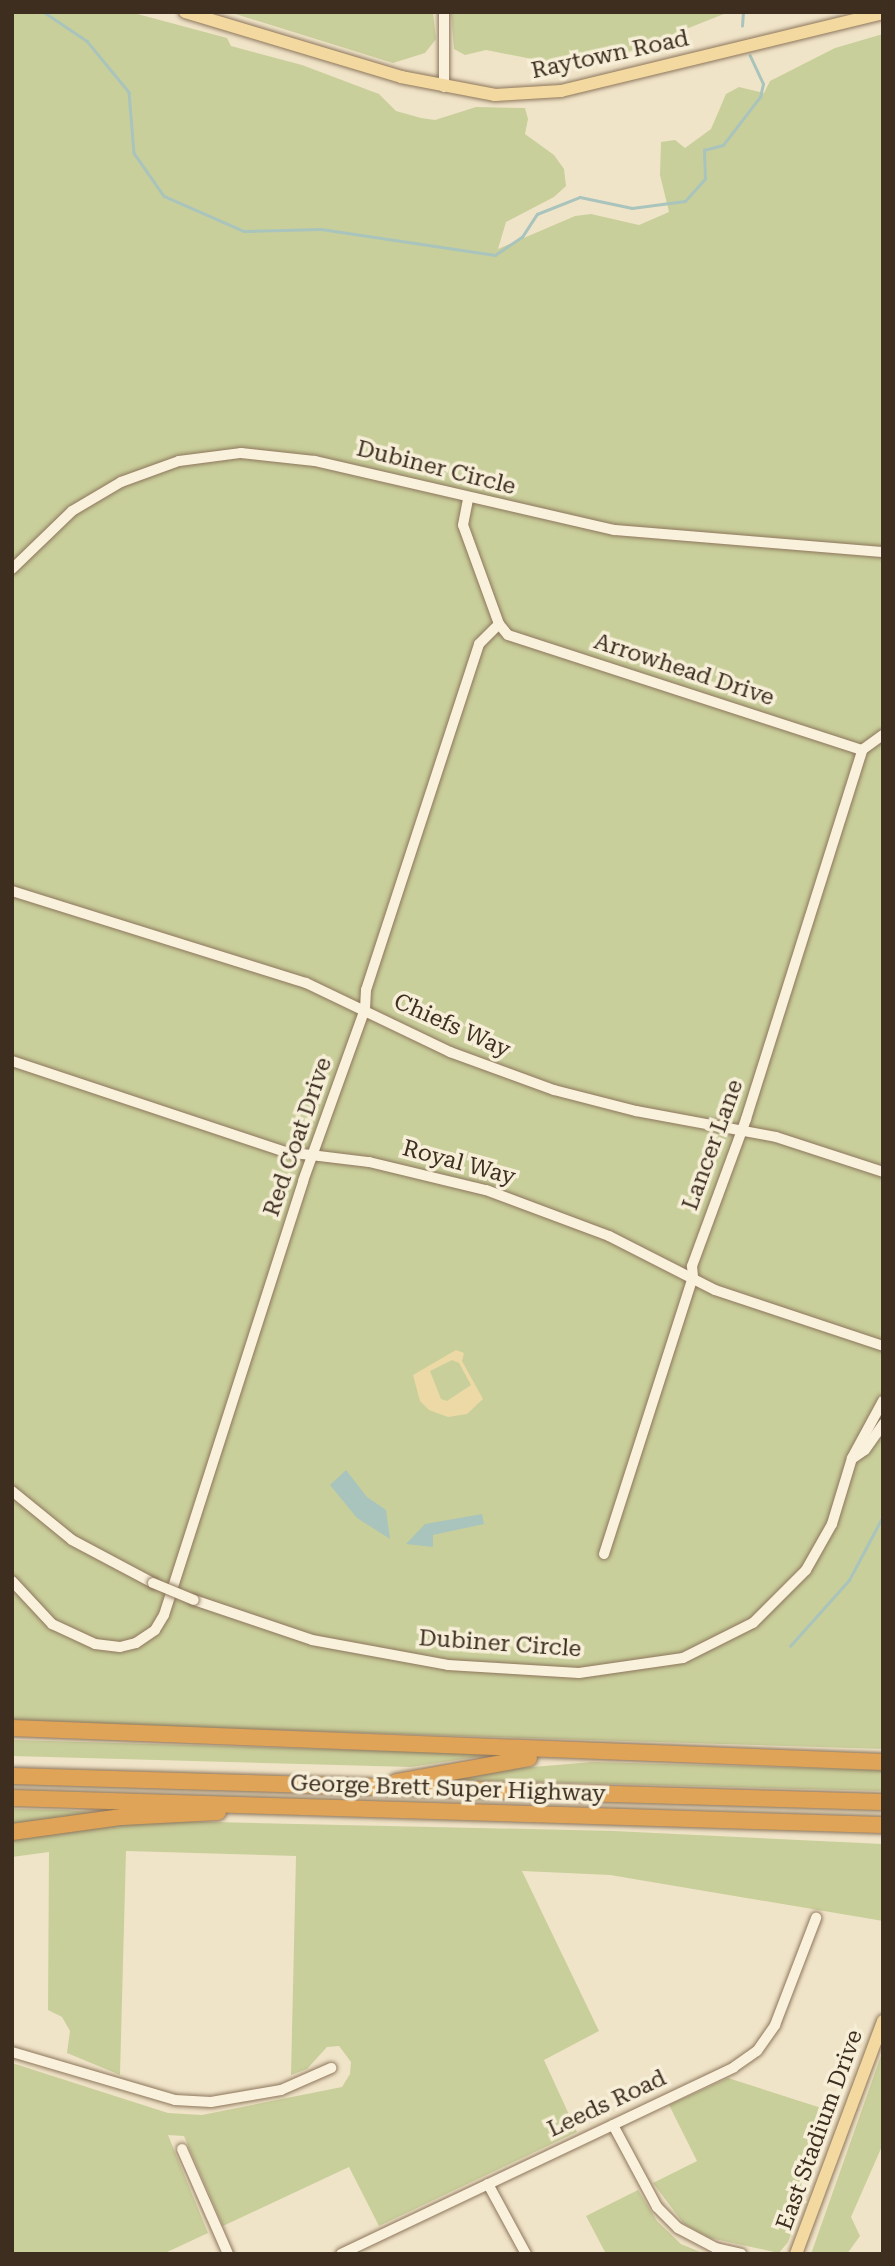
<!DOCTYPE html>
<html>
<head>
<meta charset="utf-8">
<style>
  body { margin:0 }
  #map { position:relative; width:895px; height:2266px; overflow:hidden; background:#f0e4c8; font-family:"Roboto Serif",serif }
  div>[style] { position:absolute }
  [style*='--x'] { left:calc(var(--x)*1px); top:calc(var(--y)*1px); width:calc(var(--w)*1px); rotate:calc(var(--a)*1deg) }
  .green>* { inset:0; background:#c9cf9b }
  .sand>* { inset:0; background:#ecd9a5 }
  .water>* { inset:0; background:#a9c4bc }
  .stream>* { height:2.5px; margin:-1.25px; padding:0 1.25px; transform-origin:1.25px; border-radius:1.25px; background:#a9c4bc }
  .roads { filter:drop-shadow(0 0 2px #8d765c) drop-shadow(0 0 2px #8d765c) }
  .minor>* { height:10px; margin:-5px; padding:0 5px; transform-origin:5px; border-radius:5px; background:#faf1dc }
  .major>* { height:12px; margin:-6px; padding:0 6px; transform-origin:6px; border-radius:6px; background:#f3d9a0 }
  .highway>* { height:16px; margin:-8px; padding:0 8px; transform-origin:8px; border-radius:8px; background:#e0a458 }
  .bridges { filter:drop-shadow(0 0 2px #8d765c) drop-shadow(0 0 2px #8d765c) }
  .minor-bridge>* { height:10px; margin:-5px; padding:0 5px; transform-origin:5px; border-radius:5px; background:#faf1dc }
  span { translate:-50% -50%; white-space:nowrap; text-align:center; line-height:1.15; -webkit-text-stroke:7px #f7eed8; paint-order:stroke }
  .street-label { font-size:23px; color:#3d2e20 }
  .frame { position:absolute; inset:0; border:14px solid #3d2e20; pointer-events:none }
</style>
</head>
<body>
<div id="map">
  <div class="green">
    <div style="clip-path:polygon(12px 12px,130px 12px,227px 38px,231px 46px,302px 65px,379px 94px,396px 111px,421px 118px,435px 120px,476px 107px,525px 108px,528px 119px,525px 134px,554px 155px,564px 169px,566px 186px,554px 197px,506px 222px,498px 249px,575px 216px,591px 214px,639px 225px,669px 212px,660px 175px,661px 142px,675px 140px,685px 148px,711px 129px,726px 94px,739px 87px,764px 93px,770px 81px,835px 48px,883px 34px,883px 1749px,12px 1722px)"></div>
    <div style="clip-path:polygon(229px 12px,433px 12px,436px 39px,425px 53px,393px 63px)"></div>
    <div style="clip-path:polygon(451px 12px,729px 12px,623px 54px,568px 66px,486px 50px,465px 55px,454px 49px)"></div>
    <div style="clip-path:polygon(12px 1740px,496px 1754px,411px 1767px,12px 1756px)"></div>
    <div style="clip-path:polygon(592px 1762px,883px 1770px,883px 1791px,457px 1780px,509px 1769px)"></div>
    <div style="clip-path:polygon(12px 1809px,67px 1810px,99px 1813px,12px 1825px)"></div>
    <div style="clip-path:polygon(169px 1821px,614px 1831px,883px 1844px,883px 1921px,610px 1875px,522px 1871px,599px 2031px,544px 2060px,577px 2132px,379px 2226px,349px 2167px,223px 2226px,184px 2136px,168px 2135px,208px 2233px,163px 2254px,12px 2254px,12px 2063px,168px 2113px,202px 2115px,342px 2087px,350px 2074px,351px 2062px,339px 2046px,327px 2047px,307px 2069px,291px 2075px,296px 1856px,126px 1851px,120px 2075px,67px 2053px,70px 2031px,62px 2017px,48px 2010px,49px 1852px,12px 1857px,12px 1839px,97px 1823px)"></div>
    <div style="clip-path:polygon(883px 2050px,883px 2144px,851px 2217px,860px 2236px,847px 2254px,811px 2254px)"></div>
    <div style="clip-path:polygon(728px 2078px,834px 2112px,788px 2242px,779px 2253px,710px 2238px,684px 2224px,653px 2183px,697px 2161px,669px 2105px)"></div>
    <div style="clip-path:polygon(638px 2190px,657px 2221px,681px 2244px,705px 2254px,606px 2254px,586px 2216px)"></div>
  </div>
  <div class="sand">
    <div style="clip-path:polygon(evenodd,456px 1350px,464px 1353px,462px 1361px,483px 1399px,467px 1414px,448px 1417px,429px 1410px,420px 1401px,413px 1375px,456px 1350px,452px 1360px,459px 1363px,471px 1385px,447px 1401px,441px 1399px,430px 1371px,452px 1360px)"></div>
  </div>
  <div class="water">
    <div style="clip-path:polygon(346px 1470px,367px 1497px,386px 1510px,390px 1539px,357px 1518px,330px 1485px)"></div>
    <div style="clip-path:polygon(482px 1514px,484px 1524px,433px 1535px,433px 1547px,406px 1544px,425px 1524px)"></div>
  </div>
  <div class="stream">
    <div style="--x:44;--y:12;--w:52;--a:34"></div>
    <div style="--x:87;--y:41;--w:66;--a:50.5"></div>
    <div style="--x:129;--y:92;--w:61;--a:85.3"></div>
    <div style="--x:134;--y:153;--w:52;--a:55.1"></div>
    <div style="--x:164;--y:196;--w:87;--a:23.6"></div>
    <div style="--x:244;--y:231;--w:77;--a:-1.5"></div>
    <div style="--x:321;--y:229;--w:176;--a:8.5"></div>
    <div style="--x:495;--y:255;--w:32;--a:-34"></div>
    <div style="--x:522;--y:237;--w:27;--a:-57"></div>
    <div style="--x:537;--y:214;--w:46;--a:-21.6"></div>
    <div style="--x:580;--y:197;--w:53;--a:11.9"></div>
    <div style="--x:632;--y:208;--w:53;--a:-7.5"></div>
    <div style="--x:685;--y:201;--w:30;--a:-48"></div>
    <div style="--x:705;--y:179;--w:29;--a:-92"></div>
    <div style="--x:704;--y:150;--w:20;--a:-15"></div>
    <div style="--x:723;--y:145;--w:61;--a:-52.4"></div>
    <div style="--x:760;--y:97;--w:13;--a:-77"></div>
    <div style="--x:763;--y:84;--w:31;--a:-115"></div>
    <div style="--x:742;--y:26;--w:14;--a:-86"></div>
    <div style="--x:790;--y:1646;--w:89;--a:-48.2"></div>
    <div style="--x:849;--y:1580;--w:72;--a:-62"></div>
  </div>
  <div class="roads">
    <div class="minor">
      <div style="--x:444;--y:87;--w:75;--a:-90"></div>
      <div style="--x:12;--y:569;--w:83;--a:-44"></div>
      <div style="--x:72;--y:511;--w:57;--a:-30.6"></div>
      <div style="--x:121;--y:482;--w:62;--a:-19.9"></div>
      <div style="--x:179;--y:461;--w:63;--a:-7.4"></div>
      <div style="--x:241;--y:453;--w:74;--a:6.2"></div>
      <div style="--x:315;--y:461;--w:307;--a:13"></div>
      <div style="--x:614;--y:530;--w:270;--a:4.7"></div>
      <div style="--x:499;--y:624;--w:14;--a:51"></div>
      <div style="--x:508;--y:635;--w:372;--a:18"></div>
      <div style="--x:862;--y:750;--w:26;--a:-36"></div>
      <div style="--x:12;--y:891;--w:308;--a:17.4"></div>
      <div style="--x:306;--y:983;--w:160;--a:25.6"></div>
      <div style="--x:450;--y:1052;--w:111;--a:20.1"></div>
      <div style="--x:554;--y:1090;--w:85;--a:14.4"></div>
      <div style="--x:636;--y:1111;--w:142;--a:10.5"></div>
      <div style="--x:776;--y:1137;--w:113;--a:18.1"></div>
      <div style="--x:12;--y:1061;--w:289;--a:18.4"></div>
      <div style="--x:286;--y:1152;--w:84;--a:6.9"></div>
      <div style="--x:369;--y:1162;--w:120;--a:13.5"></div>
      <div style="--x:486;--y:1190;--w:131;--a:20.5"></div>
      <div style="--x:609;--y:1236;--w:119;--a:27"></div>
      <div style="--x:715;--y:1290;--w:177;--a:18.4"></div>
      <div style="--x:853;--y:1458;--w:14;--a:-34"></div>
      <div style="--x:865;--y:1450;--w:32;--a:-55"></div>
      <div style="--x:12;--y:1491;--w:77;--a:39.2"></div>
      <div style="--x:72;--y:1540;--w:92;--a:28"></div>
      <div style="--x:604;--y:1554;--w:291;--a:-72.2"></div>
      <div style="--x:693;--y:1277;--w:11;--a:-95"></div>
      <div style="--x:692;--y:1266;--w:157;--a:-69.8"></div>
      <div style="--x:746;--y:1119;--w:387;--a:-72.5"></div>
      <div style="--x:12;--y:1581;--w:59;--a:47.1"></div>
      <div style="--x:52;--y:1624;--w:47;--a:24.9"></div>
      <div style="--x:95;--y:1644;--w:25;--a:7"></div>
      <div style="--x:120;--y:1647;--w:16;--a:-14"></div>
      <div style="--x:136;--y:1643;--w:23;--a:-34"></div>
      <div style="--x:155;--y:1630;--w:17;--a:-59"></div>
      <div style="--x:164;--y:1615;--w:456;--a:-72.2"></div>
      <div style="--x:303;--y:1181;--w:183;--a:-70.2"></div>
      <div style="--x:365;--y:1009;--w:19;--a:-87"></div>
      <div style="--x:366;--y:990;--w:364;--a:-71.9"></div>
      <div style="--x:479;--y:644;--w:28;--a:-45"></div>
      <div style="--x:499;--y:624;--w:105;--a:-110"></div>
      <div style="--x:463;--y:525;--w:25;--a:-79"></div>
      <div style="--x:194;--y:1600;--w:125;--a:18.7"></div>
      <div style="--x:312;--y:1640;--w:138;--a:10.4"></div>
      <div style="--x:448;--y:1665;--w:131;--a:3.5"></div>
      <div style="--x:579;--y:1673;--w:105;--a:-8.2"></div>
      <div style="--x:683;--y:1658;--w:78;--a:-26.6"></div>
      <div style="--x:753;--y:1623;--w:75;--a:-45"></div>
      <div style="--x:806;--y:1570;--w:53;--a:-60.5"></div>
      <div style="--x:832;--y:1524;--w:69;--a:-73.1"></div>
      <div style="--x:852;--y:1458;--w:65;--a:-61.5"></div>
      <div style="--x:12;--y:2052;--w:170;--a:16.4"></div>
      <div style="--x:175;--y:2100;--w:36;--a:3"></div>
      <div style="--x:211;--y:2102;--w:71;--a:-9.7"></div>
      <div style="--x:281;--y:2090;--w:55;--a:-23.7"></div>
      <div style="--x:613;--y:2125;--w:93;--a:61.8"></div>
      <div style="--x:657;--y:2207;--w:30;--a:45"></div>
      <div style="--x:678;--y:2228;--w:43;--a:27.8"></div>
      <div style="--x:716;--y:2248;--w:26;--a:13"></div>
      <div style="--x:182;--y:2149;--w:115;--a:66.3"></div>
      <div style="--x:488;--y:2184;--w:80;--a:61.5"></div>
      <div style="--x:341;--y:2254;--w:435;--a:-25.4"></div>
      <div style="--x:734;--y:2067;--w:28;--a:-35"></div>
      <div style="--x:757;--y:2051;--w:32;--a:-55"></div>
      <div style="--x:775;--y:2025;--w:115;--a:-69"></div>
    </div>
    <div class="major">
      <div style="--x:185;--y:12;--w:226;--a:16.7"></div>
      <div style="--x:401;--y:77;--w:96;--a:10.8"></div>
      <div style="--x:495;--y:95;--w:66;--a:-3.5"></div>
      <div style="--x:561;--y:91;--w:331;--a:-13.6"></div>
      <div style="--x:796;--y:2254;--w:249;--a:-69.5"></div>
    </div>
    <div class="highway">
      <div style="--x:12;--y:1728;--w:872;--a:2.24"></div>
      <div style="--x:12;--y:1776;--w:871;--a:1.71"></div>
      <div style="--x:396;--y:1782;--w:135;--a:-10.2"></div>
      <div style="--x:12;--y:1798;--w:871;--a:1.78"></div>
      <div style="--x:12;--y:1832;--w:111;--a:-7.8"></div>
      <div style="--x:122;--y:1817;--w:96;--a:-3"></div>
    </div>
  </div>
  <div class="bridges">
    <div class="minor-bridge">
      <div style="--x:153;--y:1583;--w:44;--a:22.5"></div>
    </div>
  </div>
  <div class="street-label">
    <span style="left:610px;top:55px;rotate:-12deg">Raytown Road</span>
    <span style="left:436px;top:468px;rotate:14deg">Dubiner Circle</span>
    <span style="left:684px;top:670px;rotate:18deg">Arrowhead Drive</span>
    <span style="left:452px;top:1026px;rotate:24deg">Chiefs Way</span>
    <span style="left:298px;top:1137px;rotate:-71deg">Red Coat Drive</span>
    <span style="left:713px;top:1145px;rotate:-70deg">Lancer Lane</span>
    <span style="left:459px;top:1163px;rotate:15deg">Royal Way</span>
    <span style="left:500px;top:1644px;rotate:4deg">Dubiner Circle</span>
    <span style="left:448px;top:1789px;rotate:2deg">George Brett Super Highway</span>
    <span style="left:607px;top:2104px;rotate:-25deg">Leeds Road</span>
    <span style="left:820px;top:2130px;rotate:-70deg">East Stadium Drive</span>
  </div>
  <div class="frame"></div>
</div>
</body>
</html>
